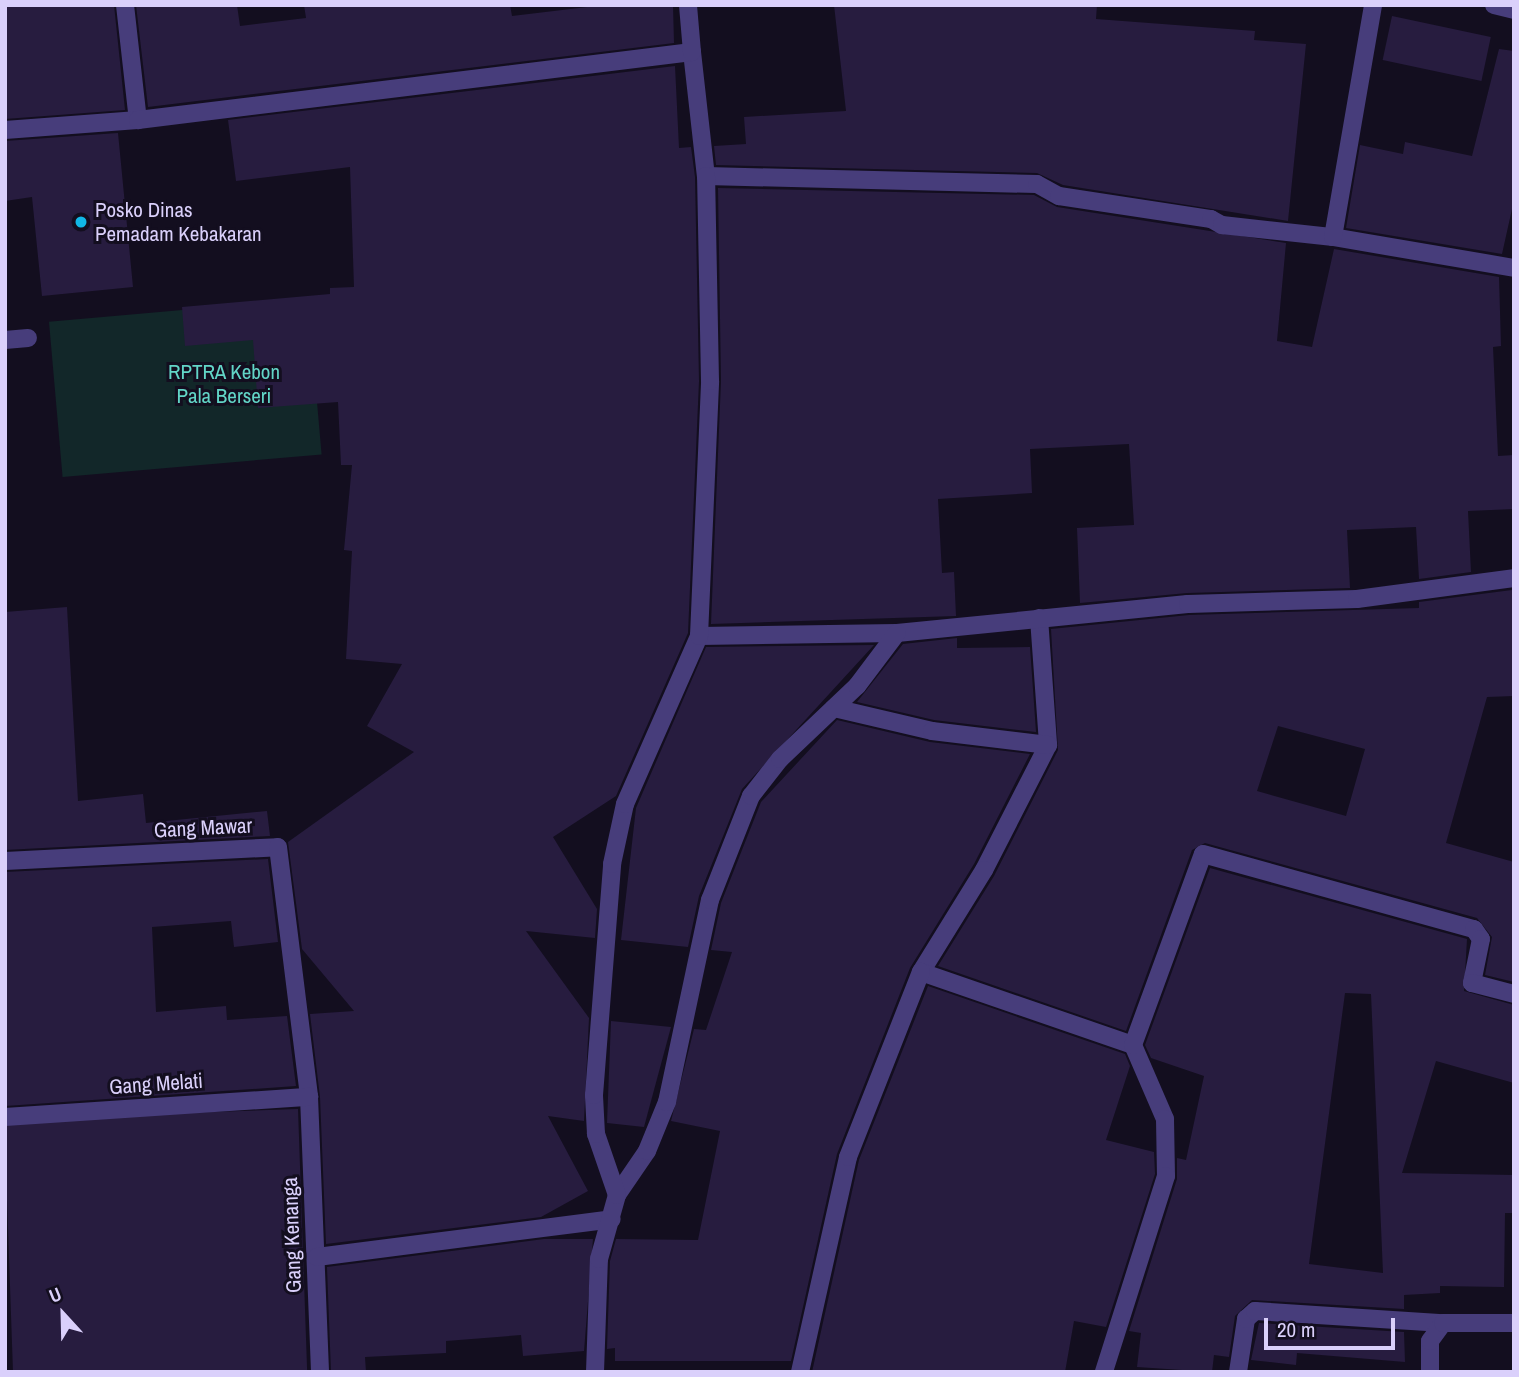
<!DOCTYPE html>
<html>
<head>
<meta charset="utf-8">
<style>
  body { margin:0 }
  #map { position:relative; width:1519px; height:1377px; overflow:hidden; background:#130e1f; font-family:"Archivo Narrow",sans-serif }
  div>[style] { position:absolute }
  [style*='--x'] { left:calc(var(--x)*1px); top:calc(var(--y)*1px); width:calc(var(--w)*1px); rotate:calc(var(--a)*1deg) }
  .green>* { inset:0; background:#122729; transform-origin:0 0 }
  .building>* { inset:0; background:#271c3f; transform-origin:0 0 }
  .minor>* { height:18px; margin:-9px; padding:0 9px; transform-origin:9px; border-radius:9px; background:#473d7b }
  .dots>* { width:19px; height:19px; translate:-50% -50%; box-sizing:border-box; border:4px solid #130e1f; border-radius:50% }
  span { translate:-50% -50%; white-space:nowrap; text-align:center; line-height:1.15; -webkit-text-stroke:6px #130e1f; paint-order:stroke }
  .poi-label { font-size:21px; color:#dad0fb }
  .left { translate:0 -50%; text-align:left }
  .park-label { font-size:21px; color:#62d5c7 }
  .street-label { font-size:21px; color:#dad0fb }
  .frame { position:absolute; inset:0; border:7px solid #dad0fb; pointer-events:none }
  .north { position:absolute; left:28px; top:1279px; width:70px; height:70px; -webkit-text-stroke:5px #130e1f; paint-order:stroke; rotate:338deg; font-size:19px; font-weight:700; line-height:28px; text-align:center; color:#dad0fb }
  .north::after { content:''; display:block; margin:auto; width:24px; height:32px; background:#dad0fb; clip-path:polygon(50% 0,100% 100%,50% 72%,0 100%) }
  .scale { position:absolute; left:1264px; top:1318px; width:131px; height:32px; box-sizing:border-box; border:4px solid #dad0fb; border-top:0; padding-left:9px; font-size:21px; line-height:24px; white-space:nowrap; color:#dad0fb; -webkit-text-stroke:5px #130e1f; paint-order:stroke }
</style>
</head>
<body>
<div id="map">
  <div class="green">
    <div style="left:308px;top:299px;width:156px;height:260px;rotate:85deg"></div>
  </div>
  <div class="building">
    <div style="clip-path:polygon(5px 5px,114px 5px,125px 110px,5px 119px)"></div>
    <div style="clip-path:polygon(136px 5px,237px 5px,240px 26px,306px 18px,304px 5px,510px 5px,512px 16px,604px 5px,673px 5px,674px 43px,148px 107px)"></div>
    <div style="clip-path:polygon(834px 5px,1097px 5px,1096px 19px,1255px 31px,1254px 40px,1306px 44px,1288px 221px,1063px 185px,1037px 173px,716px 165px,714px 146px,746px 144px,744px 117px,846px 111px)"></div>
    <div style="left:1392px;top:16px;width:101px;height:45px;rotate:12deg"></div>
    <div style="clip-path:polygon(1499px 49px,1514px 51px,1514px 200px,1502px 254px,1346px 228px,1360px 145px,1403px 154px,1405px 142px,1472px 156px)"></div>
    <div style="clip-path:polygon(675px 66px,679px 148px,691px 147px,695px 177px,699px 381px,688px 633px,616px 796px,553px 837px,597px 909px,595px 938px,526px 931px,589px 1018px,584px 1121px,548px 1116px,588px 1191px,541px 1217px,326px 1244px,320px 1097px,310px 1014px,354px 1011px,302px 949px,288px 842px,414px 752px,367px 726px,402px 664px,346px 659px,352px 551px,344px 550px,352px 465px,341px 465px,338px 402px,258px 408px,253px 340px,185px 346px,182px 307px,330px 294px,330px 288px,354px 287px,350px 167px,236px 181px,228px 120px)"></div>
    <div style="clip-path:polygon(118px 133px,133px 287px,42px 296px,32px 197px,5px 201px,5px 141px)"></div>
    <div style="clip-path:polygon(718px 188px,1034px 195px,1057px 207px,1286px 243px,1277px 341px,1312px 347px,1334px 249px,1499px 277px,1501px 346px,1493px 347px,1498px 456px,1514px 455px,1514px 509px,1468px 511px,1471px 572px,1419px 579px,1416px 527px,1347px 530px,1350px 588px,1187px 593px,1080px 603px,1077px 528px,1134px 525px,1129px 444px,1030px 449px,1032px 493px,938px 499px,942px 573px,954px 572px,956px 616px,711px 624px,721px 381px)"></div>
    <div style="clip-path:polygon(evenodd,1512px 590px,1514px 696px,1487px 697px,1446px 843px,1514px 862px,1514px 982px,1485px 975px,1492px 937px,1477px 918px,1205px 843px,1192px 850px,1126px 1031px,938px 966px,994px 876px,1058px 750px,1051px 629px,1189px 615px,1419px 608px,1419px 602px,1512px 590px,1278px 726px,1365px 749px,1346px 816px,1257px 791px,1278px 726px)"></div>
    <div style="clip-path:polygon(67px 607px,78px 801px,143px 794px,146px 823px,267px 811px,270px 836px,5px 850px,5px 612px)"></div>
    <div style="clip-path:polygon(957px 638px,957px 648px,1030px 647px,1036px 732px,934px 720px,857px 702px,903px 644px)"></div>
    <div style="clip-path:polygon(874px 645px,742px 789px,699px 896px,688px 947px,621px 940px,636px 808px,706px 647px)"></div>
    <div style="clip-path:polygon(837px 720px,930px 742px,1030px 754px,974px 864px,910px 968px,837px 1154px,791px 1361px,615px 1361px,615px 1348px,607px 1349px,610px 1261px,616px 1239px,698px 1240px,720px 1131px,671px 1121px,694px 1029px,706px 1030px,732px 952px,711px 950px,721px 903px,761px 802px)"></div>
    <div style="clip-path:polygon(268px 859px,278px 942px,234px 947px,231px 921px,152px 927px,156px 1012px,226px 1006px,227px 1020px,287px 1016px,296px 1086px,5px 1106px,5px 872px)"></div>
    <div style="clip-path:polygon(evenodd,1210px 868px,1467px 939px,1464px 991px,1514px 1005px,1514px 1083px,1436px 1061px,1402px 1173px,1514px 1175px,1514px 1213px,1505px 1213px,1504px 1287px,1440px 1286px,1440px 1293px,1404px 1295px,1404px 1309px,1252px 1300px,1235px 1316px,1229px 1357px,1214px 1355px,1212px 1372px,1137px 1367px,1141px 1333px,1129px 1331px,1177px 1179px,1177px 1158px,1186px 1160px,1204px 1076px,1151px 1058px,1145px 1045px,1210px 868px,1345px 993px,1371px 994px,1383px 1273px,1309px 1264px,1345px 993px)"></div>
    <div style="clip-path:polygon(928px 986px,1125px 1054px,1130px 1066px,1106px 1140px,1154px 1152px,1155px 1174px,1106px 1327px,1074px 1321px,1065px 1372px,812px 1372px,859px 1160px)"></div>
    <div style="clip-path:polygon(611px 1021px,671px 1027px,644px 1127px,607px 1123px)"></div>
    <div style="left:298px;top:1109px;width:263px;height:294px;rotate:88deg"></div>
    <div style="clip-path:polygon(544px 1239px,593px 1239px,584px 1351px,523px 1356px,521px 1335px,446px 1341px,446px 1353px,365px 1357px,366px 1372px,331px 1372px,327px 1267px)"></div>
    <div style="clip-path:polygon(1259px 1323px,1404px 1332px,1405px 1362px,1297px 1353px,1296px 1365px,1251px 1360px)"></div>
  </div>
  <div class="minor">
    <div style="--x:125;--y:5;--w:116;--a:83.6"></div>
    <div style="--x:1494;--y:5;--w:21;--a:14"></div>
    <div style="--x:692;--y:52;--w:125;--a:83.6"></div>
    <div style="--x:706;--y:176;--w:331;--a:1.4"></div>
    <div style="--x:1037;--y:184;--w:25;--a:29"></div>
    <div style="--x:1059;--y:196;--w:154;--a:8.6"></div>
    <div style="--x:1211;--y:219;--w:13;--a:29"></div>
    <div style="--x:1222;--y:225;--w:112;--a:6.2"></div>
    <div style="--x:1333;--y:237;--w:184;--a:9.7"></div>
    <div style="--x:5;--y:130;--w:133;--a:-4.3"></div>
    <div style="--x:138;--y:120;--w:558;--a:-7"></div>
    <div style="--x:692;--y:52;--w:47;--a:-94.9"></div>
    <div style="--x:1333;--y:237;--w:235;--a:-80.2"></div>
    <div style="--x:5;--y:340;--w:23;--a:-5"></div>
    <div style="--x:1039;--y:618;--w:127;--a:85.9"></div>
    <div style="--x:1048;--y:745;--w:140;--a:117.1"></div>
    <div style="--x:984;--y:870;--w:120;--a:121.7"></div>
    <div style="--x:921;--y:972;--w:224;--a:19"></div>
    <div style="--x:1133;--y:1045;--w:81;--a:66.6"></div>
    <div style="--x:1165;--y:1119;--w:57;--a:89"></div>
    <div style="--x:1166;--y:1176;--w:206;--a:107.6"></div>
    <div style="--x:699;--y:636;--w:198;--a:-0.9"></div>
    <div style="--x:897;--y:633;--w:292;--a:-5.7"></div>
    <div style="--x:1188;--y:604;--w:169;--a:-1.7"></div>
    <div style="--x:1357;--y:599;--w:158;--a:-7.6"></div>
    <div style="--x:834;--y:708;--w:101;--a:13.2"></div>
    <div style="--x:932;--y:731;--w:117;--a:6.9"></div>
    <div style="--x:5;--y:861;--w:273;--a:-2.9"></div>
    <div style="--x:278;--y:847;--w:252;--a:82.9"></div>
    <div style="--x:309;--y:1097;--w:275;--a:87.7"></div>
    <div style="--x:1133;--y:1045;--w:203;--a:-69.9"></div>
    <div style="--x:1203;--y:854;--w:281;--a:15.5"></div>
    <div style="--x:1474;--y:929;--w:12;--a:55"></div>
    <div style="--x:1481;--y:939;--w:45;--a:101.6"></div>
    <div style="--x:1472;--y:983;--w:43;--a:14.7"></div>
    <div style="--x:5;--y:1117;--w:305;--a:-3.8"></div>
    <div style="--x:617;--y:1195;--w:53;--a:-55.7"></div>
    <div style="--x:647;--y:1151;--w:53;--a:-67.8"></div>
    <div style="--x:667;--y:1102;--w:207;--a:-78"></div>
    <div style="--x:710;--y:900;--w:112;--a:-68.5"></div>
    <div style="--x:751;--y:796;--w:47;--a:-51.9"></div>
    <div style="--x:780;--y:759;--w:106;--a:-43.5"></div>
    <div style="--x:857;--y:686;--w:66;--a:-53"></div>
    <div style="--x:317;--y:1257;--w:297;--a:-7.3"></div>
    <div style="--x:595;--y:1372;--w:113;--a:-88"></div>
    <div style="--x:599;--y:1259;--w:66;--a:-74.3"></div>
    <div style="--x:617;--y:1195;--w:65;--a:-109"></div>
    <div style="--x:596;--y:1134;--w:39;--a:-93"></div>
    <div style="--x:594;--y:1095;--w:232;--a:-85.5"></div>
    <div style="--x:612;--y:864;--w:61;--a:-77.8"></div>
    <div style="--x:625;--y:804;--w:184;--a:-66.2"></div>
    <div style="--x:699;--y:636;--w:255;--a:-87.5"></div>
    <div style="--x:710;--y:381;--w:205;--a:-91.1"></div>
    <div style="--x:800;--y:1372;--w:220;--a:-77.4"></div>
    <div style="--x:848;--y:1157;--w:199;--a:-68.5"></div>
    <div style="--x:1238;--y:1372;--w:54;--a:-81.4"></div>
    <div style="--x:1246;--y:1319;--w:12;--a:-42"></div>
    <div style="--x:1255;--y:1311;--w:188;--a:3.7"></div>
    <div style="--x:1430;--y:1372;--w:31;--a:-90"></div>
    <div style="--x:1430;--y:1341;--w:22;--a:-54"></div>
    <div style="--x:1443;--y:1323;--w:71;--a:0"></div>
  </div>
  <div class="dots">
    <div style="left:81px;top:222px;background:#11b7e6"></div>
  </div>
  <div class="poi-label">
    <span class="left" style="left:95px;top:222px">Posko Dinas<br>Pemadam Kebakaran</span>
  </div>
  <div class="park-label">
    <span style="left:224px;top:384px">RPTRA Kebon<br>Pala Berseri</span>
  </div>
  <div class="street-label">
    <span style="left:203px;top:828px;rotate:-3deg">Gang Mawar</span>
    <span style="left:156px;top:1084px;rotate:-4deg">Gang Melati</span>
    <span style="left:292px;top:1235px;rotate:-92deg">Gang Kenanga</span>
  </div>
  <div class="frame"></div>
  <div class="north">U</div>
  <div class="scale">20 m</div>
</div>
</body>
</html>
